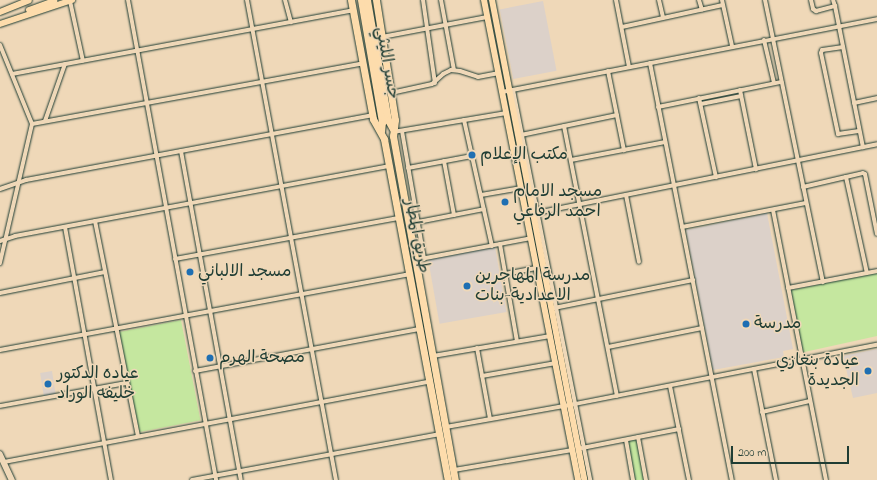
<!DOCTYPE html>
<html>
<head>
<meta charset="utf-8">
<style>
  body { margin:0 }
  #map { position:relative; width:877px; height:480px; overflow:hidden; background:#efd8b8; font-family:"Indie Flower","Playpen Sans Arabic",sans-serif }
  div>[style] { position:absolute }
  [style*='--x'] { left:calc(var(--x)*1px); top:calc(var(--y)*1px); width:calc(var(--w)*1px); rotate:calc(var(--a)*1deg) }
  .built>* { inset:0; background:#dcd1c9; transform-origin:0 0 }
  .green>* { inset:0; background:#c5e79f; transform-origin:0 0 }
  .roads { filter:drop-shadow(0 0 1px #1f3d34) drop-shadow(0 0 1px #1f3d34) }
  .street>* { height:4px; margin:-2px; padding:0 2px; transform-origin:2px; border-radius:2px; background:#efd8b8 }
  .secondary>* { height:5.5px; margin:-2.75px; padding:0 2.75px; transform-origin:2.75px; border-radius:2.75px; background:#efd8b8 }
  .primary>* { height:6px; margin:-3px; padding:0 3px; transform-origin:3px; border-radius:3px; background:#fddcac }
  .highway>* { height:7px; margin:-3.5px; padding:0 3.5px; transform-origin:3.5px; border-radius:3.5px; background:#fddcac }
  .dots>* { width:11px; height:11px; translate:-50% -50%; box-sizing:border-box; border:2px solid #efd8b8; border-radius:50% }
  span { translate:-50% -50%; white-space:nowrap; text-align:center; line-height:1.15; -webkit-text-stroke:3px #efd8b8; paint-order:stroke }
  .street-label { font-size:17px; color:#1f3d34 }
  .poi-label { font-size:17px; color:#1f3d34 }
  .left { translate:0 -50%; text-align:left }
  .right { translate:-100% -50%; text-align:right }
  .scale { position:absolute; left:731px; top:446px; width:118px; height:18px; box-sizing:border-box; border:2px solid #1f3d34; border-top:0; padding-left:5px; font-size:12px; line-height:14px; white-space:nowrap; color:#1f3d34; -webkit-text-stroke:3px #efd8b8; paint-order:stroke }
</style>
</head>
<body>
<div id="map">
  <div class="built">
    <div style="left:543px;top:1px;width:71px;height:44px;rotate:79deg"></div>
    <div style="clip-path:polygon(767px 213px,793px 349px,783px 351px,784px 357px,713px 370px,686px 230px)"></div>
    <div style="left:495px;top:247px;width:66px;height:68px;rotate:80deg"></div>
    <div style="clip-path:polygon(877px 349px,877px 393px,853px 398px,843px 356px)"></div>
    <div style="left:52px;top:371px;width:24px;height:12px;rotate:81deg"></div>
  </div>
  <div class="green">
    <div style="clip-path:polygon(877px 272px,877px 336px,800px 353px,787px 291px)"></div>
    <div style="left:181px;top:320px;width:102px;height:63px;rotate:79deg"></div>
    <div style="left:637px;top:436px;width:45px;height:12px;rotate:78deg"></div>
  </div>
  <div class="roads">
    <div class="street">
      <div style="--x:128;--y:0;--w:488;--a:79.6"></div>
      <div style="--x:247;--y:0;--w:488;--a:79.5"></div>
      <div style="--x:285;--y:0;--w:23;--a:75"></div>
      <div style="--x:423;--y:0;--w:84;--a:81.8"></div>
      <div style="--x:441;--y:0;--w:71;--a:79.5"></div>
      <div style="--x:616;--y:0;--w:68;--a:79"></div>
      <div style="--x:659;--y:0;--w:18;--a:77"></div>
      <div style="--x:699;--y:0;--w:10;--a:73"></div>
      <div style="--x:722;--y:0;--w:47;--a:77.7"></div>
      <div style="--x:765;--y:0;--w:288;--a:78.4"></div>
      <div style="--x:811;--y:0;--w:9;--a:77"></div>
      <div style="--x:813;--y:9;--w:4;--a:34"></div>
      <div style="--x:816;--y:11;--w:20;--a:-15"></div>
      <div style="--x:835;--y:6;--w:6;--a:-108"></div>
      <div style="--x:70;--y:1;--w:61;--a:77.8"></div>
      <div style="--x:835;--y:6;--w:144;--a:78.8"></div>
      <div style="--x:622;--y:27;--w:103;--a:-12.3"></div>
      <div style="--x:382;--y:37;--w:107;--a:-10.8"></div>
      <div style="--x:764;--y:40;--w:44;--a:76.9"></div>
      <div style="--x:0;--y:45;--w:85;--a:67.9"></div>
      <div style="--x:32;--y:124;--w:143;--a:103"></div>
      <div style="--x:843;--y:47;--w:21;--a:172"></div>
      <div style="--x:822;--y:50;--w:3;--a:108"></div>
      <div style="--x:821;--y:53;--w:83;--a:78.1"></div>
      <div style="--x:838;--y:134;--w:21;--a:-8"></div>
      <div style="--x:650;--y:63;--w:425;--a:78.9"></div>
      <div style="--x:608;--y:71;--w:81;--a:78.6"></div>
      <div style="--x:12;--y:74;--w:347;--a:-10.6"></div>
      <div style="--x:513;--y:90;--w:398;--a:78.8"></div>
      <div style="--x:740;--y:90;--w:81;--a:78.6"></div>
      <div style="--x:502;--y:92;--w:382;--a:-11"></div>
      <div style="--x:391;--y:93;--w:42;--a:-12.4"></div>
      <div style="--x:432;--y:84;--w:15;--a:-42"></div>
      <div style="--x:443;--y:74;--w:9;--a:-27"></div>
      <div style="--x:451;--y:70;--w:9;--a:6"></div>
      <div style="--x:460;--y:71;--w:19;--a:18"></div>
      <div style="--x:478;--y:77;--w:20;--a:-11"></div>
      <div style="--x:699;--y:98;--w:81;--a:77.9"></div>
      <div style="--x:854;--y:103;--w:24;--a:-12"></div>
      <div style="--x:701;--y:104;--w:41;--a:-11.3"></div>
      <div style="--x:658;--y:107;--w:126;--a:-11.5"></div>
      <div style="--x:464;--y:120;--w:129;--a:77.5"></div>
      <div style="--x:45;--y:121;--w:60;--a:-70.7"></div>
      <div style="--x:32;--y:124;--w:337;--a:-10.4"></div>
      <div style="--x:564;--y:126;--w:275;--a:78.9"></div>
      <div style="--x:402;--y:131;--w:130;--a:80.2"></div>
      <div style="--x:393;--y:132;--w:115;--a:-9.5"></div>
      <div style="--x:521;--y:135;--w:98;--a:-11.8"></div>
      <div style="--x:181;--y:151;--w:334;--a:79.7"></div>
      <div style="--x:571;--y:160;--w:96;--a:-10.8"></div>
      <div style="--x:444;--y:161;--w:55;--a:79.5"></div>
      <div style="--x:408;--y:168;--w:65;--a:-10.6"></div>
      <div style="--x:846;--y:177;--w:17;--a:-13"></div>
      <div style="--x:863;--y:173;--w:2;--a:27"></div>
      <div style="--x:865;--y:174;--w:61;--a:78.7"></div>
      <div style="--x:803;--y:187;--w:44;--a:-13.1"></div>
      <div style="--x:846;--y:177;--w:98;--a:77.7"></div>
      <div style="--x:0;--y:189;--w:28;--a:-19"></div>
      <div style="--x:26;--y:180;--w:352;--a:-10.6"></div>
      <div style="--x:481;--y:195;--w:41;--a:-9.9"></div>
      <div style="--x:626;--y:195;--w:68;--a:79"></div>
      <div style="--x:773;--y:210;--w:275;--a:78.9"></div>
      <div style="--x:536;--y:213;--w:348;--a:-11.4"></div>
      <div style="--x:95;--y:221;--w:219;--a:78.7"></div>
      <div style="--x:418;--y:222;--w:67;--a:-11.1"></div>
      <div style="--x:65;--y:227;--w:257;--a:79.7"></div>
      <div style="--x:682;--y:227;--w:126;--a:-11"></div>
      <div style="--x:0;--y:241;--w:16;--a:-18"></div>
      <div style="--x:15;--y:236;--w:380;--a:-10.6"></div>
      <div style="--x:500;--y:244;--w:98;--a:80.1"></div>
      <div style="--x:175;--y:259;--w:227;--a:-10.4"></div>
      <div style="--x:415;--y:260;--w:118;--a:-10.7"></div>
      <div style="--x:505;--y:274;--w:33;--a:-11"></div>
      <div style="--x:788;--y:288;--w:91;--a:-10.8"></div>
      <div style="--x:0;--y:293;--w:107;--a:-11.3"></div>
      <div style="--x:554;--y:308;--w:142;--a:-11.4"></div>
      <div style="--x:608;--y:347;--w:96;--a:-11.4"></div>
      <div style="--x:477;--y:348;--w:72;--a:79.6"></div>
      <div style="--x:0;--y:350;--w:416;--a:-10.5"></div>
      <div style="--x:433;--y:356;--w:119;--a:-9.7"></div>
      <div style="--x:754;--y:369;--w:113;--a:78.8"></div>
      <div style="--x:195;--y:371;--w:228;--a:-10.6"></div>
      <div style="--x:482;--y:376;--w:75;--a:-10"></div>
      <div style="--x:670;--y:386;--w:96;--a:78.6"></div>
      <div style="--x:0;--y:406;--w:129;--a:-10.3"></div>
      <div style="--x:762;--y:412;--w:49;--a:-12.9"></div>
      <div style="--x:446;--y:427;--w:131;--a:-10.1"></div>
      <div style="--x:575;--y:404;--w:308;--a:-11.1"></div>
      <div style="--x:638;--y:437;--w:44;--a:79.5"></div>
      <div style="--x:626;--y:440;--w:41;--a:80.1"></div>
      <div style="--x:582;--y:448;--w:99;--a:-11.1"></div>
      <div style="--x:4;--y:462;--w:432;--a:-10.7"></div>
      <div style="--x:454;--y:470;--w:120;--a:-9.6"></div>
      <div style="--x:192;--y:480;--w:251;--a:-10.5"></div>
    </div>
    <div class="secondary">
      <div style="--x:0;--y:454;--w:29;--a:65"></div>
    </div>
    <div class="primary">
      <div style="--x:484;--y:0;--w:489;--a:78.9"></div>
      <div style="--x:492;--y:0;--w:489;--a:79.1"></div>
      <div style="--x:29;--y:10;--w:27;--a:-20"></div>
      <div style="--x:0;--y:12;--w:31;--a:-22"></div>
      <div style="--x:0;--y:24;--w:76;--a:-18.4"></div>
    </div>
    <div class="highway">
      <div style="--x:351;--y:0;--w:121;--a:79.5"></div>
      <div style="--x:373;--y:119;--w:23;--a:61"></div>
      <div style="--x:384;--y:139;--w:347;--a:79.4"></div>
      <div style="--x:361;--y:0;--w:124;--a:80.2"></div>
      <div style="--x:382;--y:122;--w:9;--a:96"></div>
      <div style="--x:367;--y:0;--w:122;--a:80.1"></div>
      <div style="--x:388;--y:120;--w:10;--a:61"></div>
      <div style="--x:376;--y:0;--w:121;--a:81"></div>
      <div style="--x:395;--y:120;--w:16;--a:97"></div>
      <div style="--x:393;--y:136;--w:350;--a:79.8"></div>
    </div>
  </div>
  <div class="dots">
    <div style="left:472px;top:155px;background:#1f6fb2"></div>
    <div style="left:505px;top:202px;background:#1f6fb2"></div>
    <div style="left:190px;top:272px;background:#1f6fb2"></div>
    <div style="left:467px;top:286px;background:#1f6fb2"></div>
    <div style="left:746px;top:324px;background:#1f6fb2"></div>
    <div style="left:210px;top:358px;background:#1f6fb2"></div>
    <div style="left:868px;top:371px;background:#1f6fb2"></div>
    <div style="left:48px;top:384px;background:#1f6fb2"></div>
  </div>
  <div class="street-label">
    <span style="left:387px;top:63px;rotate:80deg">جسر الليثي</span>
    <span style="left:417px;top:236px;rotate:79deg">طريق المطار</span>
  </div>
  <div class="poi-label">
    <span class="left" style="left:480px;top:155px">مكتب الإعلام</span>
    <span class="left" style="left:513px;top:202px">مسجد الامام<br>احمد الرفاعي</span>
    <span class="left" style="left:198px;top:272px">مسجد الالباني</span>
    <span class="left" style="left:475px;top:286px">مدرسة المهاجرين<br>الاعدادية-بنات</span>
    <span class="left" style="left:754px;top:324px">مدرسة</span>
    <span class="left" style="left:219px;top:358px">مصحة الهرم</span>
    <span class="right" style="left:859px;top:371px">عيادة بنغازي<br>الجديدة</span>
    <span class="left" style="left:57px;top:384px">عياده الدكتور<br>خليفه الوراد</span>
  </div>
  <div class="scale">200 m</div>
</div>
</body>
</html>
